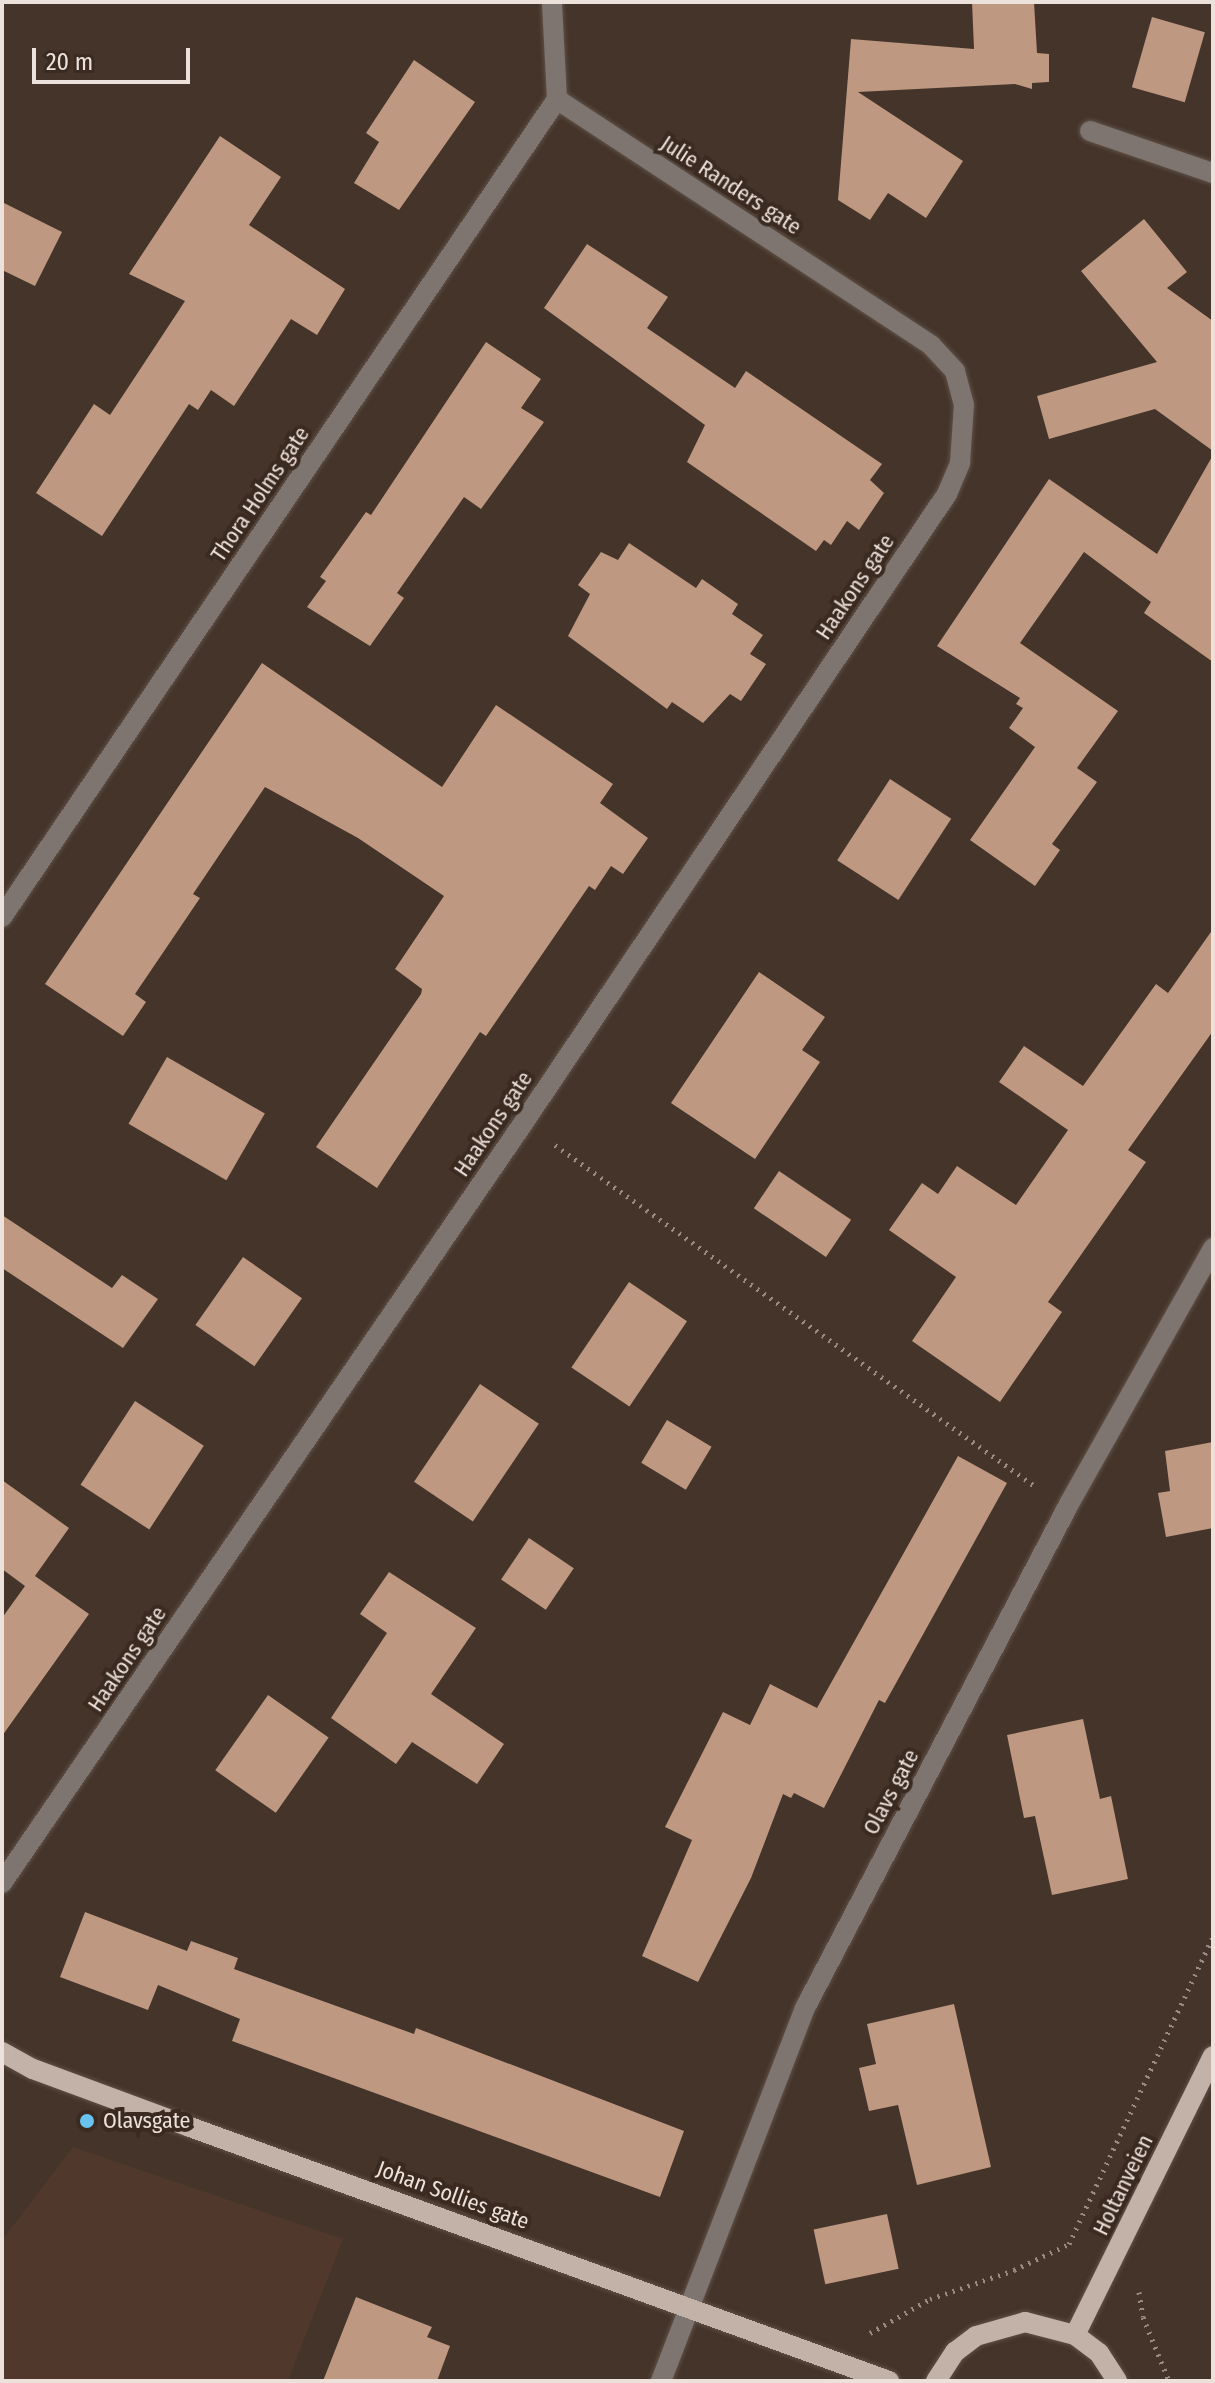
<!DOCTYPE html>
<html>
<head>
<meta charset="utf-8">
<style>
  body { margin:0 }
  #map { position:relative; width:1215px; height:2383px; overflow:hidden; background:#44342a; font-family:"Fira Sans Condensed",sans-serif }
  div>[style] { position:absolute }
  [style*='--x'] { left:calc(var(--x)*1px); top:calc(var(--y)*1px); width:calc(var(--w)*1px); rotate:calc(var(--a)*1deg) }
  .built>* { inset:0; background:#50392c }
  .building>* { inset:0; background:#be9881; transform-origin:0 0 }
  .path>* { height:5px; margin-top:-2.5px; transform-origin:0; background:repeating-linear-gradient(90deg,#998b83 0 2px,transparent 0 8px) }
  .roads { filter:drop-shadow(0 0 2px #5f5046) drop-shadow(0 0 2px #5f5046) }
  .minor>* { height:20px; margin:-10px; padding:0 10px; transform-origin:10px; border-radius:10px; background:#7e7570 }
  .major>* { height:20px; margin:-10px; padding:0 10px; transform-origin:10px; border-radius:10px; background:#c3b2a8 }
  .dots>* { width:22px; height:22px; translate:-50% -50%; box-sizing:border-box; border:4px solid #3a2a20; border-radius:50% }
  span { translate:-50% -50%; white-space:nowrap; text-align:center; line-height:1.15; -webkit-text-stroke:8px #3a2a20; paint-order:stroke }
  .street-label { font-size:22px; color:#ece1db }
  .poi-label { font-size:22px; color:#ece1db }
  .left { translate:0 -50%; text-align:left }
  .frame { position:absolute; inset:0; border:4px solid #ece1db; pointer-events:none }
  .scale { position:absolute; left:32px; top:48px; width:158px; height:36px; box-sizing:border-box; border:4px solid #ece1db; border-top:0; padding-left:10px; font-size:24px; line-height:28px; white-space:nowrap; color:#ece1db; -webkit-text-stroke:6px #3a2a20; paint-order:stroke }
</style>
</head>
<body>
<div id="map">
  <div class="built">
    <div style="clip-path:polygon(73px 2147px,343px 2239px,288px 2381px,2px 2381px,2px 2240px)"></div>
  </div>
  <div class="building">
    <div style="clip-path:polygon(972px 2px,1034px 2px,1037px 53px,1049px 54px,1049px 82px,1032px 83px,1032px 89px,1015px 84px,858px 92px,963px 161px,926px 218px,888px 193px,870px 220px,838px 200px,851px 39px,974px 49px)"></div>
    <div style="left:1152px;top:17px;width:55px;height:73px;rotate:16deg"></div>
    <div style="clip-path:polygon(414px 60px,475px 102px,399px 210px,354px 183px,379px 142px,366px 133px)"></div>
    <div style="clip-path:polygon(220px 136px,281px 177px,249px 225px,345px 289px,317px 335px,291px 319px,234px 406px,211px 390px,198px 410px,189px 404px,102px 536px,36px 493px,94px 404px,110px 415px,185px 301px,129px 274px)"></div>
    <div style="clip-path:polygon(2px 202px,62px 232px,35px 286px,2px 270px)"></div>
    <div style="clip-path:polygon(1144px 219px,1187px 272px,1167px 288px,1213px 321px,1213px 451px,1155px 409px,1049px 439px,1037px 396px,1157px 362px,1081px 271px)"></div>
    <div style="clip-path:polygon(587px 244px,668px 297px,647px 328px,735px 388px,746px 371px,882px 464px,870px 480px,884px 493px,859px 530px,847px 521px,831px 545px,824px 540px,816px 551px,687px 462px,705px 425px,544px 308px)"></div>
    <div style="clip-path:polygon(486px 342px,541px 379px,521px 408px,544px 422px,481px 509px,464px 497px,397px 593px,404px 598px,370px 646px,307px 607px,326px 581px,320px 577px,366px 512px,371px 515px)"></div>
    <div style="clip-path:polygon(1213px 455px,1213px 662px,1144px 613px,1151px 602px,1084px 552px,1020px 643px,1118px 711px,1077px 768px,1097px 782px,1052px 844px,1060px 850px,1035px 886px,970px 840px,1035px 747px,1009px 728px,1023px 708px,1016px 704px,1020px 698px,937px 646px,1049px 479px,1157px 554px)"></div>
    <div style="clip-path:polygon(629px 543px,696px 588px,702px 579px,738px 604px,732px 614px,763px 635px,750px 654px,766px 664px,741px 701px,730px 694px,703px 723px,672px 702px,667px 709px,568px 636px,590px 594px,578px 585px,601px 552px,618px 560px)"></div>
    <div style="clip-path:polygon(262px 663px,442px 787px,496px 705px,613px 784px,600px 803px,648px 838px,623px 874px,611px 866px,595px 890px,589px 886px,486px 1036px,480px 1032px,377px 1188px,316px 1147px,421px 994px,422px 989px,395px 969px,444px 896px,358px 838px,265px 787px,193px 894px,200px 898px,135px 994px,146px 1002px,123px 1036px,45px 984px)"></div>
    <div style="left:890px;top:779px;width:73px;height:97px;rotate:33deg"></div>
    <div style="clip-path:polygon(1213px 929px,1213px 1031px,1128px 1150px,1146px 1162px,1048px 1302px,1062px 1312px,1000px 1402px,912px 1341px,956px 1277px,889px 1230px,922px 1183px,938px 1194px,957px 1166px,1016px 1205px,1068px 1130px,999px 1082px,1024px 1046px,1083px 1086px,1156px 984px,1168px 993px)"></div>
    <div style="clip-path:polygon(759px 972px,825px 1017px,802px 1050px,820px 1062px,755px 1159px,671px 1103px)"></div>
    <div style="left:167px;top:1057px;width:113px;height:77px;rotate:30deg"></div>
    <div style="left:779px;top:1171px;width:87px;height:45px;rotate:34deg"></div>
    <div style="clip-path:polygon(2px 1215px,112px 1288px,122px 1275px,158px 1299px,123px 1348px,2px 1268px)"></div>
    <div style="left:243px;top:1257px;width:72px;height:83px;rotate:35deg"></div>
    <div style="left:629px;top:1282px;width:70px;height:103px;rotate:34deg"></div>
    <div style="left:480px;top:1384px;width:71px;height:118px;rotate:34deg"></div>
    <div style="left:135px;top:1401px;width:82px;height:100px;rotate:33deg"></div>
    <div style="left:667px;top:1420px;width:52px;height:50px;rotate:31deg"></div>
    <div style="clip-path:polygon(1213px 1442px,1213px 1528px,1166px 1537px,1158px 1493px,1170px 1491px,1165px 1451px)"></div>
    <div style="clip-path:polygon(958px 1456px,1007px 1483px,885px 1703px,879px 1700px,824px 1808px,794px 1793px,791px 1798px,783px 1794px,751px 1878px,698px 1982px,642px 1956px,692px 1840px,665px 1827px,723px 1712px,750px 1725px,770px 1684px,817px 1708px)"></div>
    <div style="clip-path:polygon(2px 1480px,69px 1528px,35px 1576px,89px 1614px,2px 1736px,2px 1618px,25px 1586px,2px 1569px)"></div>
    <div style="left:529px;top:1538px;width:54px;height:50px;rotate:34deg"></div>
    <div style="clip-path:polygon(389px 1572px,476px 1628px,431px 1694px,504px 1744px,477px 1784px,412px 1742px,396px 1764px,331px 1718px,387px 1633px,360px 1614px)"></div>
    <div style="left:268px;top:1695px;width:74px;height:92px;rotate:35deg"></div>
    <div style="clip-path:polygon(1083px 1719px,1100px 1799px,1111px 1796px,1128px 1879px,1052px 1895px,1035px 1816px,1024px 1818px,1007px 1735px)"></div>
    <div style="clip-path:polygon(85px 1912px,187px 1951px,191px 1941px,238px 1958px,234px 1969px,414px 2034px,416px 2028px,684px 2131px,660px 2197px,232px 2041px,240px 2019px,158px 1985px,148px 2010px,60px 1977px)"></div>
    <div style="clip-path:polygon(954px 2004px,991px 2167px,917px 2185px,898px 2105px,869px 2111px,859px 2068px,876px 2064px,867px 2024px)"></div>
    <div style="left:887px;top:2214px;width:56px;height:75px;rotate:78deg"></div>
    <div style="clip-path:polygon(356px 2297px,432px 2327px,427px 2337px,450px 2346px,437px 2381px,323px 2381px)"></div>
  </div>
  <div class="path">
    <div style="--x:555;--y:1145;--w:590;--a:35.41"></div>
    <div style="--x:1139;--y:2292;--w:25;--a:81"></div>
    <div style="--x:1143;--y:2317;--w:69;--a:67.9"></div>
    <div style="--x:870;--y:2333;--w:69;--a:-29.5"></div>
    <div style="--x:930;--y:2299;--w:89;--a:-19"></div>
    <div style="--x:1014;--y:2270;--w:61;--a:-25.3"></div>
    <div style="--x:1069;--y:2244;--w:339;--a:-64.9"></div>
  </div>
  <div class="roads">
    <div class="minor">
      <div style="--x:1090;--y:131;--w:130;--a:18.9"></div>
      <div style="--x:2;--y:917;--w:989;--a:-55.84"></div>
      <div style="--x:2;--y:1883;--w:923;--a:-55.55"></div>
      <div style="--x:524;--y:1122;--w:757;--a:-56.04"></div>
      <div style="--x:947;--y:494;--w:34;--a:-67"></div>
      <div style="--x:960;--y:463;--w:58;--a:-86.1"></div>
      <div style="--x:964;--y:405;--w:35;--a:-105"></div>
      <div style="--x:955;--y:371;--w:35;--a:-133"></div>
      <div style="--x:931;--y:345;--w:448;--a:-146.7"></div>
      <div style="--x:557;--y:99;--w:97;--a:-93"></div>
      <div style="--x:661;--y:2381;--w:400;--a:-68.9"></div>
      <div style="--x:805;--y:2008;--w:569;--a:-62.35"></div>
      <div style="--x:1069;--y:1504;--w:294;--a:-60.6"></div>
    </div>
    <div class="major">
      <div style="--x:2;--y:2052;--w:35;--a:29"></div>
      <div style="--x:33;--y:2069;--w:167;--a:20.3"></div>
      <div style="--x:190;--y:2127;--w:744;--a:19.97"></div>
      <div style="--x:1075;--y:2335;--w:311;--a:-63.7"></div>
      <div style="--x:936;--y:2381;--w:35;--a:-57"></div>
      <div style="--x:955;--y:2352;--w:26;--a:-37"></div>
      <div style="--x:976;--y:2336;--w:51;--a:-15.9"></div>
      <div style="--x:1025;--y:2322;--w:52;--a:14.6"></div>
      <div style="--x:1075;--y:2335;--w:30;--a:37"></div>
      <div style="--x:1099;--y:2353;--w:33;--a:57"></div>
    </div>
  </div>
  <div class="dots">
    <div style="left:87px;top:2121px;background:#69c3f1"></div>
  </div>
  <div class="street-label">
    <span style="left:731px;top:185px;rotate:33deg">Julie Randers gate</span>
    <span style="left:260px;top:494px;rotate:-56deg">Thora Holms gate</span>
    <span style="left:855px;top:587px;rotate:-56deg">Haakons gate</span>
    <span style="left:493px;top:1124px;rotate:-56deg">Haakons gate</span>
    <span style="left:127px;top:1659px;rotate:-56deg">Haakons gate</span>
    <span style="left:891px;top:1792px;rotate:-62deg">Olavs gate</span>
    <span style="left:1123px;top:2185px;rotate:-64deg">Holtanveien</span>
    <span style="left:453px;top:2195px;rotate:20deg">Johan Sollies gate</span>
  </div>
  <div class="poi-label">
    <span class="left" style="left:103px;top:2121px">Olavsgate</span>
  </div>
  <div class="frame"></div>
  <div class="scale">20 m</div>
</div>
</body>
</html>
